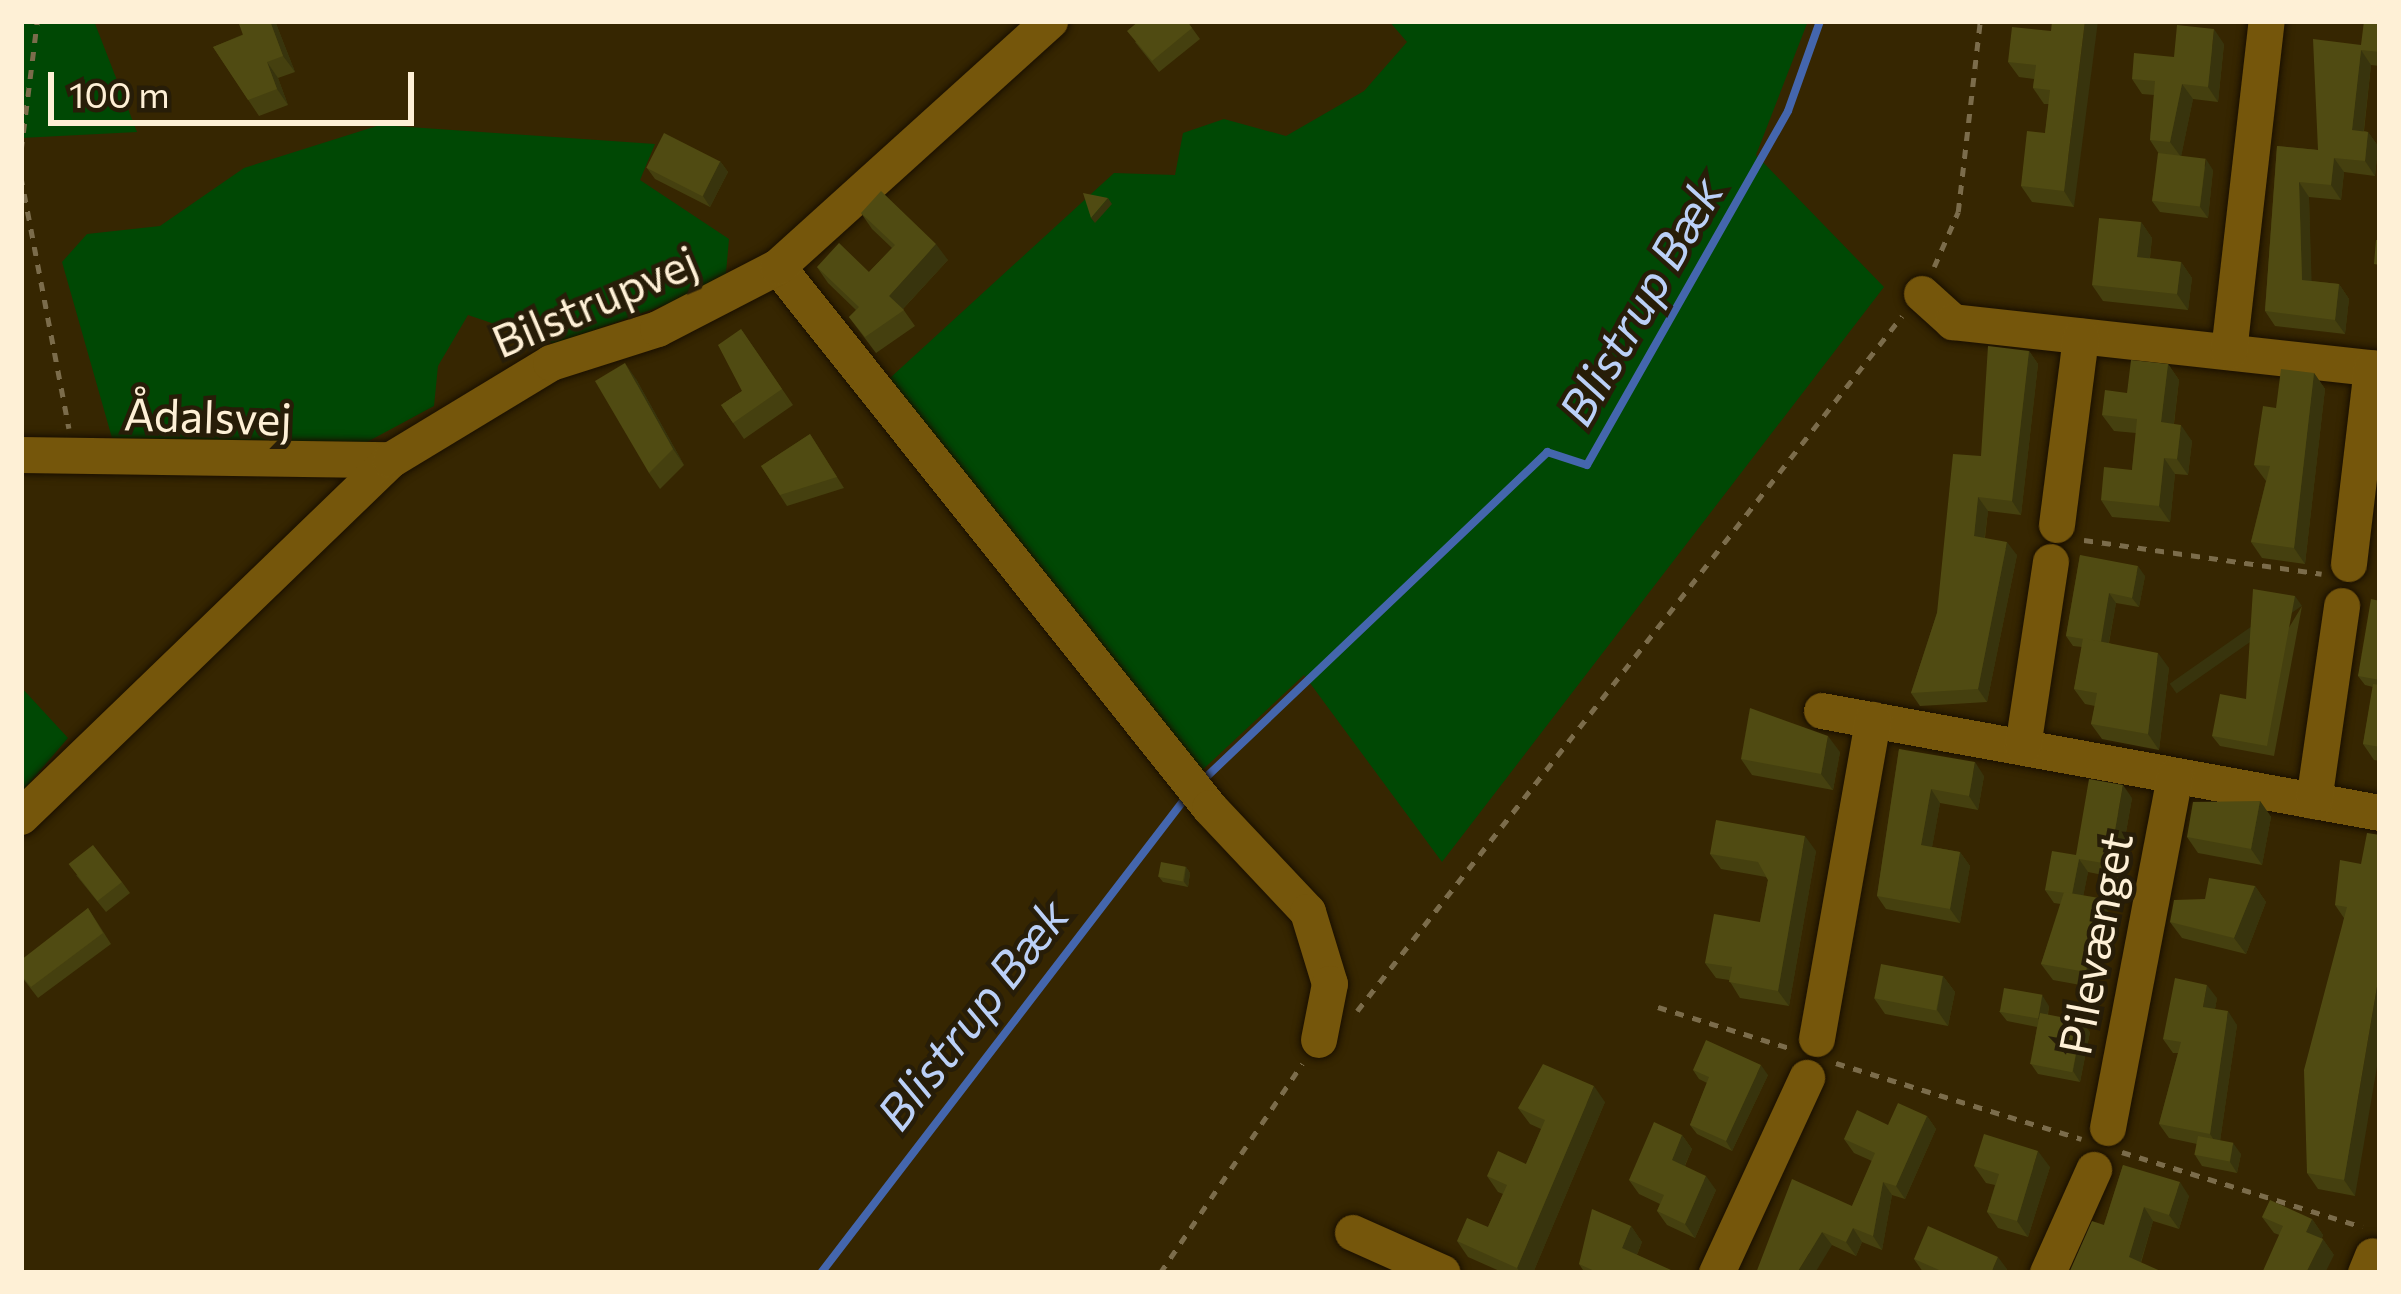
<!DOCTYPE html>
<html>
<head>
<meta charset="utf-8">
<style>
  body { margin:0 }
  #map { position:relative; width:2401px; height:1294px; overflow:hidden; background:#362601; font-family:Commissioner,sans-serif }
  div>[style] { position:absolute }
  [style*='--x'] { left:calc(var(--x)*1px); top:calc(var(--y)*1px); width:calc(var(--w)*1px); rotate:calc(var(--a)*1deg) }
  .green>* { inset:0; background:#004804 }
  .stream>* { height:8px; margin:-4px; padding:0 4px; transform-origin:4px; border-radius:4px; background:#4466ad }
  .path>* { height:4.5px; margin-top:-2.25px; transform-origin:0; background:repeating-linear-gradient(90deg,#7b6c4b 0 9px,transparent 0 18px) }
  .roads { filter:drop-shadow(0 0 3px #190f00) drop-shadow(0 0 3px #190f00) }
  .minor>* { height:36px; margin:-18px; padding:0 18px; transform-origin:18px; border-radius:18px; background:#75560b }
  .wall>* { inset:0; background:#45400f }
  .shaded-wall>* { inset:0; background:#38340d; transform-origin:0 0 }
  .building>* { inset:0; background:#504b12; transform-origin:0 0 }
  span { translate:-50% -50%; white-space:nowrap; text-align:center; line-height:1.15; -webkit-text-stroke:9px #271d08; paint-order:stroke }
  .street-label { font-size:45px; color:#fef0d6 }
  .water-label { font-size:48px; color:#bbd0f7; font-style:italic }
  .frame { position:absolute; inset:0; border:24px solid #fef0d6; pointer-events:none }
  .scale { position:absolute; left:48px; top:72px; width:366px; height:54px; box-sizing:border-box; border:6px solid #fef0d6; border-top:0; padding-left:15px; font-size:36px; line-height:42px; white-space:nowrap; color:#fef0d6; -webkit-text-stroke:9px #271d08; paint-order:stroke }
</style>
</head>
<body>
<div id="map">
  <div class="green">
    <div style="clip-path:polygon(21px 21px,94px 21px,137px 132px,21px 138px)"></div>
    <div style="clip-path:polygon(1389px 21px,1808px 21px,1756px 155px,1884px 287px,1442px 862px,1304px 675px,1196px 776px,878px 389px,1114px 173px,1175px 175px,1183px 133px,1224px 119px,1286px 136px,1364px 91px,1407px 42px)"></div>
    <div style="clip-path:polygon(380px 125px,655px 144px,640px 180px,729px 239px,725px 284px,554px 344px,468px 315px,438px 366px,434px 406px,367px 442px,112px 438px,62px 262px,87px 234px,160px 226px,244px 168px)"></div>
    <div style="clip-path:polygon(21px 687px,68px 738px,21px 793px)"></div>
  </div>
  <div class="stream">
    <div style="--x:1200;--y:783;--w:480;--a:-43.6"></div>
    <div style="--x:1547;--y:452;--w:42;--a:18"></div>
    <div style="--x:1587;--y:465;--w:407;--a:-60.4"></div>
    <div style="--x:1788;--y:111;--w:96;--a:-70.4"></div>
    <div style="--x:821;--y:1273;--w:596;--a:-52.5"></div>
  </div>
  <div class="path">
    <div style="--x:21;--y:150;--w:130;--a:-82.9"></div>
    <div style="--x:21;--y:176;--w:257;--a:79.2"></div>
    <div style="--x:1934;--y:267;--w:60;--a:-66.4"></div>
    <div style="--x:1958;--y:212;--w:192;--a:-83.4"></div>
    <div style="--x:2084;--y:540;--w:240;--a:8.1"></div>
    <div style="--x:1658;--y:1007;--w:138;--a:17.3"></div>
    <div style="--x:1357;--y:1011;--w:883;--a:-51.9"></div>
    <div style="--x:1836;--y:1063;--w:257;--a:17.2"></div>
    <div style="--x:2122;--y:1152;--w:252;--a:17.3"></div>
    <div style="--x:1160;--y:1273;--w:253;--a:-55.8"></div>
  </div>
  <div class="roads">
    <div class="minor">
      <div style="--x:778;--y:267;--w:692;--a:51.39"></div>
      <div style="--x:1210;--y:808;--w:143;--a:46.7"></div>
      <div style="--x:1308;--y:912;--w:75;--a:73"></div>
      <div style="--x:1330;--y:984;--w:57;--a:101.1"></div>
      <div style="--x:1922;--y:294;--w:42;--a:42.1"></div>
      <div style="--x:1953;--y:322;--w:430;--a:6.3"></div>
      <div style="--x:2229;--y:352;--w:333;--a:-83.5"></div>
      <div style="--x:21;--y:455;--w:370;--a:0.8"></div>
      <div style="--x:2057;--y:525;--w:190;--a:-82.7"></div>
      <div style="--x:2349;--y:564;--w:197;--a:-83.3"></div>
      <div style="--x:1822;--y:711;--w:567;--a:10.36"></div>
      <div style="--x:2023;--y:747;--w:187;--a:-81.4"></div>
      <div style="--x:2314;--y:801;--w:197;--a:-81.8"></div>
      <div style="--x:21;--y:817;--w:514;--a:-43.98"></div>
      <div style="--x:391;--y:460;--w:187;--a:-31.2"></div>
      <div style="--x:551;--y:363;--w:112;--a:-17.6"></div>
      <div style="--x:658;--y:329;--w:135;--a:-27.3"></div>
      <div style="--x:778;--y:267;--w:367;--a:-42.1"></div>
      <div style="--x:1817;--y:1039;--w:324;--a:-80"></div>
      <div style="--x:2108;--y:1128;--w:358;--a:-79.2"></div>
      <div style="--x:1353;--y:1233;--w:98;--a:24"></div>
      <div style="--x:1717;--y:1273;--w:215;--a:-65.2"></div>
      <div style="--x:2048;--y:1273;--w:113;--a:-65.9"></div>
      <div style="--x:2366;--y:1273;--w:18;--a:-68"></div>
    </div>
  </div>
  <div class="wall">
    <div style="clip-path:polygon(275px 21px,295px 72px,278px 78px,288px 105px,259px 116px,213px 47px)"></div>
    <div style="clip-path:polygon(1187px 21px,1200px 39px,1159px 72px,1135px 42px)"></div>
    <div style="clip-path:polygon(2380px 21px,2380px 66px,2371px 65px,2364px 131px,2368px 132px,2378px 146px,2375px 176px,2344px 172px,2341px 200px,2309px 197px,2311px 281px,2339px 284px,2349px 299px,2345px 334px,2275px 326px,2265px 311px,2277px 146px,2318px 150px,2361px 45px)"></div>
    <div style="clip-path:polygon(2051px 31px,2074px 207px,2032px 202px,2021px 186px,2045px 133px,2049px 104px,2044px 104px,2033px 88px,2034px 79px,2019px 77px,2008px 62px)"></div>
    <div style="clip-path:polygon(2224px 44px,2218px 102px,2193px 99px,2181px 156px,2213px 170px,2208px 218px,2160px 212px,2152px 201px,2159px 154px,2150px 140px,2154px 95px,2142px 94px,2132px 79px,2174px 57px)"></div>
    <div style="clip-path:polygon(720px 161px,728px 172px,710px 207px,655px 179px,647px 168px)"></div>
    <div style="clip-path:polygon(861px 213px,948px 260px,903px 309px,915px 326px,876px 353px,849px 317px,856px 310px,828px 283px,817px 267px,869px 272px,892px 248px,872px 229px)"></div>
    <div style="clip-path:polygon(2141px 222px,2152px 238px,2150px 258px,2181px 262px,2192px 278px,2188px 310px,2103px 301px,2092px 285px)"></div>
    <div style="clip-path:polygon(741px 329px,793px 405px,744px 439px,721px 405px,742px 391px)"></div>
    <div style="clip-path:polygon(2029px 351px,2038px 364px,2021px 515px,1988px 511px,1985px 538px,2017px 555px,1987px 702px,1920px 706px,1911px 693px,1937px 613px,1981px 456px)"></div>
    <div style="clip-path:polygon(2168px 364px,2179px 380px,2174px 424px,2192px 441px,2188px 475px,2175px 474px,2170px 522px,2112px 517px,2101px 500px,2132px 470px,2136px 433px,2114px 431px,2102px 415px,2127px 393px)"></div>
    <div style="clip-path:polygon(2314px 373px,2325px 389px,2305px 564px,2262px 558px,2251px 542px,2266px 481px,2254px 465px)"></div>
    <div style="clip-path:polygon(636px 379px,684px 465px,660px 489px,649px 473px)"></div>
    <div style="clip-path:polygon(810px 434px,844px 488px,787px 506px,761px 466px)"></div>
    <div style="clip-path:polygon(2080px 555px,2145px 576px,2139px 607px,2116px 603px,2109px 643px,2169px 668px,2159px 750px,2102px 739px,2091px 724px,2095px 706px,2085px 704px,2074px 689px,2082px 647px,2073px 646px,2066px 636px)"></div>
    <div style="clip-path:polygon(2380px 601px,2380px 761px,2374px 760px,2363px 744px,2373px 687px,2365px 685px,2358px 676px)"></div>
    <div style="clip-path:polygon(2302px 606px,2274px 756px,2220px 746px,2212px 736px,2246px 699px)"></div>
    <div style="clip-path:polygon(1899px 749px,1984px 776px,1978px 810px,1940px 803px,1932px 847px,1960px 852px,1970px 866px,1960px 923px,1886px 909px,1877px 896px)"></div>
    <div style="clip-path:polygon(1840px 752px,1833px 790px,1752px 775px,1741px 759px)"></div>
    <div style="clip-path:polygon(2132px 798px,2118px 878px,2088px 872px,2083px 896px,2110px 914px,2097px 988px,2053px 980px,2041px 964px,2061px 904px,2054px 903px,2045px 890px,2076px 855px)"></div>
    <div style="clip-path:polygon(2260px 801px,2271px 817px,2262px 865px,2198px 853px,2187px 837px)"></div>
    <div style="clip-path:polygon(1816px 851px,1789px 1006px,1740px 998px,1729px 980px,1716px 978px,1705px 963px,1760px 922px,1768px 880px,1766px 877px,1721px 869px,1710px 854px)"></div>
    <div style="clip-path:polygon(2361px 864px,2355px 1196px,2318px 1189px,2307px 1173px,2344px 918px,2335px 905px)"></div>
    <div style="clip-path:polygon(1186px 867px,1190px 873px,1188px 887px,1163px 882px,1159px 877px)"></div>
    <div style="clip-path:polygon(76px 875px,122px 882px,130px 893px,106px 912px)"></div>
    <div style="clip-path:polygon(2255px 886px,2266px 902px,2246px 954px,2182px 938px,2170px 922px)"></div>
    <div style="clip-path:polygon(88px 908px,111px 944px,38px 998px,21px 976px)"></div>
    <div style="clip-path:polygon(1943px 976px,1955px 992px,1948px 1026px,1885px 1014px,1874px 998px)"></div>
    <div style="clip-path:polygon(2217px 998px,2215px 1009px,2237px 1025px,2220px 1141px,2241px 1154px,2237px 1173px,2202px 1166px,2195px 1155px,2197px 1144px,2169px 1138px,2159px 1124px,2178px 1053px,2173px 1053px,2163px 1039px)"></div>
    <div style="clip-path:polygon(2049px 1006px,2048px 1015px,2090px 1032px,2080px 1082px,2038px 1074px,2031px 1064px,2037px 1027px,2007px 1021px,1999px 1011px)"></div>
    <div style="clip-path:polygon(1693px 1070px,1768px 1075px,1732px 1151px,1697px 1134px,1690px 1125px,1707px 1083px,1699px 1079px)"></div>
    <div style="clip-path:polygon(1605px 1102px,1533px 1273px,1504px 1273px,1468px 1257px,1457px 1241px,1488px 1227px,1503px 1194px,1498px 1192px,1487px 1176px,1526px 1164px,1541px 1129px,1530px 1124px,1518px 1108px)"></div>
    <div style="clip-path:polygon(1927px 1116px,1936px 1129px,1905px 1199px,1892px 1195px,1882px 1250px,1862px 1242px,1856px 1256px,1832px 1245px,1756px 1273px,1852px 1206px,1872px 1161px,1854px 1153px,1844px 1139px,1888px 1125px)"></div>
    <div style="clip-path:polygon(1682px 1135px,1692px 1149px,1685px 1166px,1716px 1190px,1695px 1238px,1667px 1225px,1657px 1211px,1660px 1204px,1639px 1194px,1629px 1180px)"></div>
    <div style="clip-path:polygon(2123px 1165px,2189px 1196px,2179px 1229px,2153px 1221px,2141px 1263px,2069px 1273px,2104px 1225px)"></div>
    <div style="clip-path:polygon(1974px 1166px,2050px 1167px,2028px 1237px,1998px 1228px,1987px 1212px,1995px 1185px,1986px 1183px)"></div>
    <div style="clip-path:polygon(2262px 1217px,2312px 1219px,2323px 1235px,2322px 1238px,2334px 1255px,2274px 1233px)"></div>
    <div style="clip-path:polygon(1631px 1226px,1642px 1242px,1637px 1255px,1673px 1273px,1585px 1273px,1579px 1264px)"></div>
    <div style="clip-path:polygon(1914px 1259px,2007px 1269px,2005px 1273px,1926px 1273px,1923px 1272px)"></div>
  </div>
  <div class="shaded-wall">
    <div style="clip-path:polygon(270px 21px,275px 21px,295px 72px,283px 56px)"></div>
    <div style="clip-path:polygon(2085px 21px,2098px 21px,2074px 207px,2064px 191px)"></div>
    <div style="clip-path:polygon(2214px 29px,2224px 44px,2218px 102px,2208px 87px)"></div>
    <div style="clip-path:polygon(2361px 50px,2371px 65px,2362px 145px,2352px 130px)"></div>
    <div style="clip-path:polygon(267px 62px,278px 78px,288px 105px,277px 89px)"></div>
    <div style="clip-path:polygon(2182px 84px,2193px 99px,2181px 157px,2170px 142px)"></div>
    <div style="clip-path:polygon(2368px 132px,2378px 146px,2375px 176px,2365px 161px)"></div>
    <div style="clip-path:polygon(2334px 158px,2344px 172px,2341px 200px,2331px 185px)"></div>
    <div style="clip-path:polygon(2206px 159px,2213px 170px,2208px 218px,2200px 207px)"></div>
    <div style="clip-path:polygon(720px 161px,728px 172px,710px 207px,703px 196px)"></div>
    <div style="clip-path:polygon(2299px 182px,2309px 197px,2312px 294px,2302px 280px)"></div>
    <div style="clip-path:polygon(1108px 198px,1112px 204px,1095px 223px,1091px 218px)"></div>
    <div style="clip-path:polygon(2141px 222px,2152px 238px,2148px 273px,2137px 257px)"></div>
    <div style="clip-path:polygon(936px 244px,948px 260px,900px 312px,889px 296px)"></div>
    <div style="clip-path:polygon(2181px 262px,2192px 278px,2188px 310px,2177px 294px)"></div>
    <div style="clip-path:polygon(2339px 284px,2349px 299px,2345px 334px,2335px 320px)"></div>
    <div style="clip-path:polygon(2029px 351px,2038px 364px,2021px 515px,2012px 501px)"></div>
    <div style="clip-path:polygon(625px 363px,636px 379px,684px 465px,673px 449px)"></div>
    <div style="clip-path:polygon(2168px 364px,2179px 380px,2172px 438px,2161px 422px)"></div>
    <div style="clip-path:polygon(2314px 373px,2325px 389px,2305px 564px,2294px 548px)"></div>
    <div style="clip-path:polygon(2181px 425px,2192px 441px,2188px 475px,2177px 459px)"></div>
    <div style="clip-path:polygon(2164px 458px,2175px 474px,2170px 522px,2159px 506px)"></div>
    <div style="clip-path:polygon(1978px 497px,1988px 511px,1983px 549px,1974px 536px)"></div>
    <div style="clip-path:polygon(2007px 542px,2017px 555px,1987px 702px,1978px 689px)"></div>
    <div style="clip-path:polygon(2138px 566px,2145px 576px,2139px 607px,2132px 598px)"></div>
    <div style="clip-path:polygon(2109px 593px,2116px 603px,2107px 652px,2100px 642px)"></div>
    <div style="left:2295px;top:596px;width:12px;height:153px;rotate:55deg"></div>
    <div style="clip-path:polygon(2158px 653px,2169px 668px,2159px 750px,2148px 734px)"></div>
    <div style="clip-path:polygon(1828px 736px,1840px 752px,1833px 790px,1821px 774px)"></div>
    <div style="clip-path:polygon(1975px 762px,1984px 776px,1978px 810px,1969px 796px)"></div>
    <div style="clip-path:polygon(2123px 785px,2132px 798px,2118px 878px,2109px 864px)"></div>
    <div style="clip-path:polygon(1931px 789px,1940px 803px,1930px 859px,1921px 845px)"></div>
    <div style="clip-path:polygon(2260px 801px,2271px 817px,2262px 865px,2251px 849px)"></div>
    <div style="clip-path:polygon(1805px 836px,1816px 851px,1789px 1006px,1778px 991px)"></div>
    <div style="clip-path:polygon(1960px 852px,1970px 866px,1960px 923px,1950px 909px)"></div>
    <div style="clip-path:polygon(2079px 859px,2088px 872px,2081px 908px,2072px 895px)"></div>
    <div style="clip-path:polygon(1186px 867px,1190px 873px,1188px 887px,1184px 882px)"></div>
    <div style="clip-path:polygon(2255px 886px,2266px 902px,2246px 954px,2234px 938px)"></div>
    <div style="clip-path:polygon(2099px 898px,2110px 914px,2097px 988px,2086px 972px)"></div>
    <div style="clip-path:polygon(2380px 969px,2380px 1049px,2355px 1196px,2344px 1180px)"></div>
    <div style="clip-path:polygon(1943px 976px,1955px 992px,1948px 1026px,1937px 1010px)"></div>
    <div style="clip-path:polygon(2207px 985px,2217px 998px,2213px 1020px,2203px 1007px)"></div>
    <div style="clip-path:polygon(2042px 995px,2049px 1006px,2045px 1028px,2037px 1017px)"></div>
    <div style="clip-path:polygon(2228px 1011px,2237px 1025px,2219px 1148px,2210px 1134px)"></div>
    <div style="clip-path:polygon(2082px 1021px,2090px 1032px,2080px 1082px,2073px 1071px)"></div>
    <div style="clip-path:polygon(1761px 1065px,1768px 1075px,1732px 1151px,1726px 1141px)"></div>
    <div style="clip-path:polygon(1594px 1086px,1605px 1102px,1533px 1273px,1521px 1273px,1517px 1268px)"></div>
    <div style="clip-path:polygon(1927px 1116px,1936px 1129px,1905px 1199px,1896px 1186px)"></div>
    <div style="clip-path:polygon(1682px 1135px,1692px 1149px,1681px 1174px,1672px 1160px)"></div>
    <div style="clip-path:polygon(2233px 1143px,2241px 1154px,2237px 1173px,2230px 1162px)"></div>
    <div style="clip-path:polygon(2038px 1151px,2050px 1167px,2028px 1237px,2017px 1221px)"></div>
    <div style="clip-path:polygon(1706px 1176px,1716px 1190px,1695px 1238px,1685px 1224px)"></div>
    <div style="clip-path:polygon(1883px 1182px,1892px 1195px,1882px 1250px,1873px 1236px)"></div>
    <div style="clip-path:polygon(2180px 1182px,2189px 1196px,2179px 1229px,2169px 1215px)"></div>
    <div style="clip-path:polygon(2144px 1207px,2153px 1221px,2138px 1271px,2129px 1257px)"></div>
    <div style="clip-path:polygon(2312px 1219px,2323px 1235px,2317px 1248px,2306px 1232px)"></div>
    <div style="clip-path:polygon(1631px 1226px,1642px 1242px,1633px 1264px,1622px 1248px)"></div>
    <div style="clip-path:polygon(1853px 1228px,1862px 1242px,1856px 1256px,1846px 1242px)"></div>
    <div style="clip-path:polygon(1822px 1232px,1832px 1245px,1815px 1273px,1797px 1273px)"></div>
    <div style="clip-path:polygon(2323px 1239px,2334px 1255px,2325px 1273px,2306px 1273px)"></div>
    <div style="clip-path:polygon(1998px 1257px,2007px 1269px,2005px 1273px,1991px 1273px)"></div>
  </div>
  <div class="building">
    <div style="clip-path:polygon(238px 21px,270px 21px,283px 56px,267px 62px,277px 89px,248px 100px,213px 47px,243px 35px)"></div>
    <div style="clip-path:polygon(1139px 21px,1187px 21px,1192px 28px,1152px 61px,1127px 31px)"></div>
    <div style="clip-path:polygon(2052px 21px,2085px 21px,2064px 191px,2021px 186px,2027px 131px,2045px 133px,2050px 90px,2033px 88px,2036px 65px,2008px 62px,2012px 27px,2051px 31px)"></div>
    <div style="clip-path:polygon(2364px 21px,2380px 21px,2380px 52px,2361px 50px,2352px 130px,2368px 132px,2365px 161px,2334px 158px,2331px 185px,2299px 182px,2302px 280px,2339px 284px,2335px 320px,2265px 311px,2277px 146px,2318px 150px,2313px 39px,2361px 45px)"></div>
    <div style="clip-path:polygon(2177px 25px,2214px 29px,2208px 87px,2182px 84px,2170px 142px,2150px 140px,2155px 81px,2132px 79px,2134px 53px,2174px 57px)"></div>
    <div style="left:664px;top:133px;width:63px;height:39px;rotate:27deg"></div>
    <div style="left:2158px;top:153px;width:48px;height:48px;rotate:7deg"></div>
    <div style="clip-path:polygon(881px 191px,936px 244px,889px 296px,904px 310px,865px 337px,849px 317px,859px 307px,817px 267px,839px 243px,869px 272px,895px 245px,861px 213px)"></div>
    <div style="clip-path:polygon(1083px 193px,1108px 198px,1091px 218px)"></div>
    <div style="clip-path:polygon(2099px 218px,2141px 222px,2137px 257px,2181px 262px,2177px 294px,2092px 285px)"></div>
    <div style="clip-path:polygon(2376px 240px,2380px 240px,2380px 265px,2374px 264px)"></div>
    <div style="clip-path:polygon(741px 329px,782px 389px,733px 423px,721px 405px,742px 391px,718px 345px)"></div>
    <div style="clip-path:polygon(1988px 346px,2029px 351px,2012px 501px,1978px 497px,1974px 536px,2007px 542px,1978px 689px,1911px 693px,1937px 613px,1953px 454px,1981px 456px)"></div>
    <div style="clip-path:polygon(2131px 360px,2168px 364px,2161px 422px,2181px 425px,2177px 459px,2164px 458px,2159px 506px,2101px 500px,2104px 467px,2132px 470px,2137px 419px,2102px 415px,2105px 390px,2127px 393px)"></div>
    <div style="clip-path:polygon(625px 363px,673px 449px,649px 473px,595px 381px)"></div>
    <div style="clip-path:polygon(2281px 369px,2314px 373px,2294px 548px,2251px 542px,2270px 466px,2254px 465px,2263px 406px,2276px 408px)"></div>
    <div style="clip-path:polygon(810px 434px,837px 477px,780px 495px,761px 466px)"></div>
    <div style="clip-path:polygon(2080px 555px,2138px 566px,2132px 598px,2109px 593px,2101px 642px,2066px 636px)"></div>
    <div style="clip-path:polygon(2253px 589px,2295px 596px,2267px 746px,2212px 736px,2220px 694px,2246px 699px)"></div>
    <div style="clip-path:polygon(2371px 599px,2380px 601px,2380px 680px,2358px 676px)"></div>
    <div style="clip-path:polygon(2083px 638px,2158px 653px,2148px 734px,2091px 724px,2097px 693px,2074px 689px)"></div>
    <div style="clip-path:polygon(2373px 684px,2380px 685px,2380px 747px,2363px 744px)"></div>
    <div style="clip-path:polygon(1750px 708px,1828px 736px,1821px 774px,1741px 759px)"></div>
    <div style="clip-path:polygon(1899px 749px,1975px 762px,1969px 796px,1931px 789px,1921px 845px,1960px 852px,1950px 909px,1877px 896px)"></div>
    <div style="clip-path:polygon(2089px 779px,2123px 785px,2109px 864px,2079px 859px,2072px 894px,2045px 890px,2052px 851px,2076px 855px)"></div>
    <div style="clip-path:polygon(2260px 801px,2251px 849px,2187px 837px,2193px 802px)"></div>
    <div style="clip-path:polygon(1716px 820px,1805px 836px,1778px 991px,1729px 982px,1732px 967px,1705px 963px,1714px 914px,1760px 922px,1768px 880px,1758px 862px,1710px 854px)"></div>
    <div style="clip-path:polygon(2367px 833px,2380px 835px,2380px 969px,2344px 1180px,2307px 1173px,2304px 1070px,2347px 907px,2335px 905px,2340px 860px,2361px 864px)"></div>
    <div style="left:93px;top:845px;width:47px;height:31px;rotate:52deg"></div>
    <div style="left:1161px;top:862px;width:25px;height:15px;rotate:11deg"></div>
    <div style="clip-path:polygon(2209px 878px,2255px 886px,2234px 938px,2170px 922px,2174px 900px,2205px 899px)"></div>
    <div style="clip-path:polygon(2064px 892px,2099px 898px,2086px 972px,2041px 964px)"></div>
    <div style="clip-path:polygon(88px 908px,103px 933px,31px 987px,21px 975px,21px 960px)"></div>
    <div style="left:1881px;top:964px;width:63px;height:35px;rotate:11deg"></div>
    <div style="clip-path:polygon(2175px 978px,2207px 985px,2203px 1007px,2228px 1011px,2210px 1134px,2159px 1124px,2181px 1042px,2163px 1039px)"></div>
    <div style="left:2004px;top:988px;width:39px;height:24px;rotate:10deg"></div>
    <div style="left:2040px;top:1013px;width:43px;height:52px;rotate:11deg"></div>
    <div style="clip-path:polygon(1706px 1040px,1761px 1065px,1726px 1141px,1690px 1125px,1709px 1077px,1693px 1070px)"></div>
    <div style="clip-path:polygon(1543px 1064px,1594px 1086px,1517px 1268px,1457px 1241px,1467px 1218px,1488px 1227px,1507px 1185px,1487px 1176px,1498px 1151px,1526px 1164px,1545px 1120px,1518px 1108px)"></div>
    <div style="clip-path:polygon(1898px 1103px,1927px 1116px,1896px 1186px,1883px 1182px,1873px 1236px,1853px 1228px,1846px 1242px,1822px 1232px,1797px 1273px,1756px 1273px,1792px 1179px,1852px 1206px,1875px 1153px,1844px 1139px,1857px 1110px,1888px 1125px)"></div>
    <div style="clip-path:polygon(1654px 1122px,1682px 1135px,1672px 1160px,1706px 1176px,1685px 1224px,1657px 1211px,1664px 1195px,1629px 1180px)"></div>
    <div style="clip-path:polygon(1984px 1134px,2038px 1151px,2017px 1221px,1987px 1212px,1999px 1174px,1974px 1166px)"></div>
    <div style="left:2198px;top:1136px;width:36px;height:19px;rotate:11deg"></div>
    <div style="clip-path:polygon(2123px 1165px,2180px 1182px,2169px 1215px,2144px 1207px,2129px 1257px,2165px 1273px,2069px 1273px,2092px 1221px,2104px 1225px)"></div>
    <div style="clip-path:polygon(2270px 1200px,2312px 1219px,2306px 1232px,2323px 1239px,2306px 1273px,2262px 1273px,2283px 1226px,2262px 1217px)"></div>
    <div style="clip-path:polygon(1592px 1209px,1631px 1226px,1622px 1248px,1671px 1270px,1669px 1273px,1599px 1273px,1579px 1264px)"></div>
    <div style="clip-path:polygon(1928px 1226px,1998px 1257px,1991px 1273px,1946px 1273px,1914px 1259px)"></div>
  </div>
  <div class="street-label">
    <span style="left:594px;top:300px;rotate:-23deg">Bilstrupvej</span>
    <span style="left:208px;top:415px;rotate:2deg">Ådalsvej</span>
    <span style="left:2094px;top:943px;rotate:-79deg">Pilevænget</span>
  </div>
  <div class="water-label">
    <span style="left:1639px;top:300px;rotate:-60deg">Blistrup Bæk</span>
    <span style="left:971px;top:1013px;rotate:-52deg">Blistrup Bæk</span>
  </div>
  <div class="frame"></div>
  <div class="scale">100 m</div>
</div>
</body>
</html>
